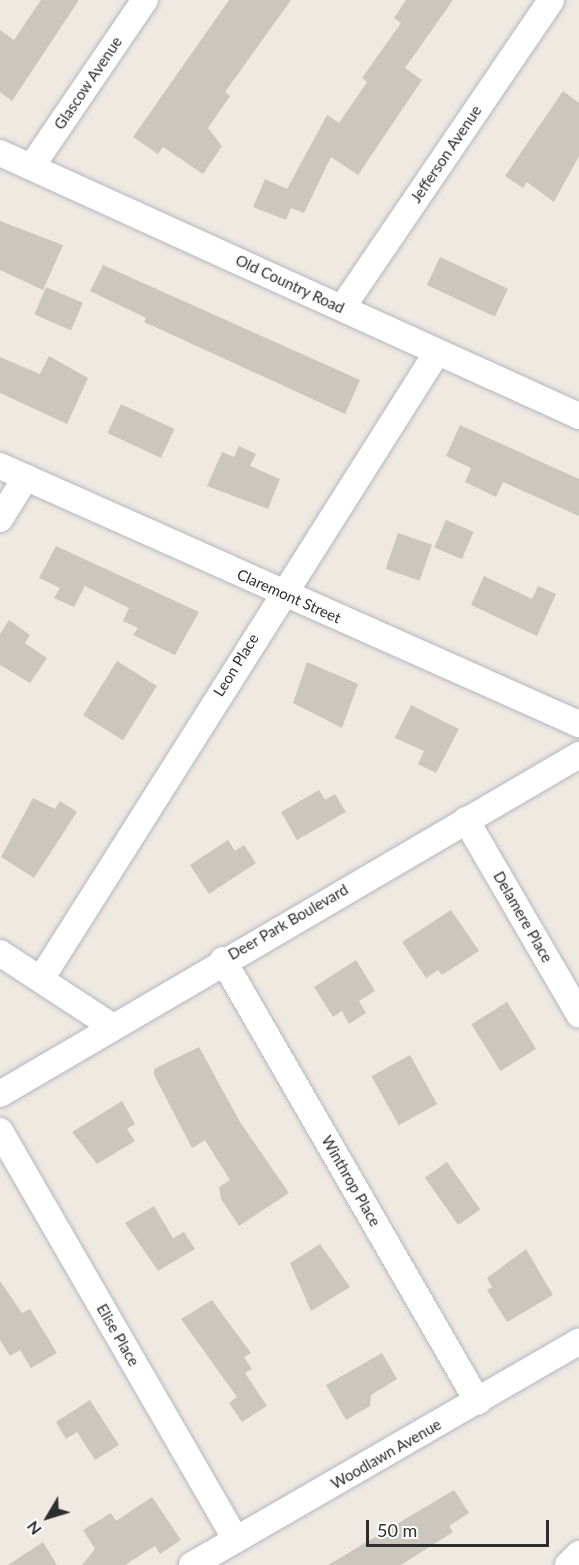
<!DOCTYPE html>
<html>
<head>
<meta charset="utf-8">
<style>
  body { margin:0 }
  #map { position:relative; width:579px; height:1565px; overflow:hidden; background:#efe9e1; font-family:Lato,sans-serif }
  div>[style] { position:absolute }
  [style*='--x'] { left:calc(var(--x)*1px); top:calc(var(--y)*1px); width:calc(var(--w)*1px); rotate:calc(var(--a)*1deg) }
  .building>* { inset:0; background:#cbc7bf; transform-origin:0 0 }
  .roads { filter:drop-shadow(0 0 2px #b4b7c1) drop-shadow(0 0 2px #b4b7c1) }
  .minor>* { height:26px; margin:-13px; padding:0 13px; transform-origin:13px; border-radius:13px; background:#fff }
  span { translate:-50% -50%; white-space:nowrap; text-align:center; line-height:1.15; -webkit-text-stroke:6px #fff; paint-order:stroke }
  .street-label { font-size:15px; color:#2e2e2e }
  .north { position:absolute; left:18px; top:1487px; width:60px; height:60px; -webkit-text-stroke:4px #fff; paint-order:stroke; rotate:232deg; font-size:16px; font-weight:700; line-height:24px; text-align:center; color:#2e2e2e }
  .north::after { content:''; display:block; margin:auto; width:21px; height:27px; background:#2e2e2e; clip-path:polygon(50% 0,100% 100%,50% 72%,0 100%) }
  .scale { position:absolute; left:366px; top:1520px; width:183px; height:27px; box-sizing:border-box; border:3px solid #2e2e2e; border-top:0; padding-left:8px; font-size:18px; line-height:21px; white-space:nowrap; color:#2e2e2e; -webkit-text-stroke:4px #fff; paint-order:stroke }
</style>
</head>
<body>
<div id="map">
  <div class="building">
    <div style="clip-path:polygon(41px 0,79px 0,12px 101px,0 92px,0 30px,14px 40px)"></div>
    <div style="clip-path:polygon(229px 0,291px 0,225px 92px,230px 96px,208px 128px,222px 146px,203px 174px,163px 147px,158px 154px,133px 137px)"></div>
    <div style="clip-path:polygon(406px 0,453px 0,405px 68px,422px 80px,358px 175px,331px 157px,304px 213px,291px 208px,286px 220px,253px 207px,265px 179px,287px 189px,327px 115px,339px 123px,367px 82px,362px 78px,401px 23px,394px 18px)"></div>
    <div style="clip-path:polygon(563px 91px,579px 103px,579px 156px,554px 202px,527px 182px,523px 188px,505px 176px)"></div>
    <div style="clip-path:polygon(0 221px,63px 245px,43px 290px,0 270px)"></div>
    <div style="left:440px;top:257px;width:75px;height:31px;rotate:25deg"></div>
    <div style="clip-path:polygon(103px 265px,360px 380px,345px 414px,144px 322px,146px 318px,90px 291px)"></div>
    <div style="left:46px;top:287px;width:40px;height:30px;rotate:23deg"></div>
    <div style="clip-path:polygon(49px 356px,88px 378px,67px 424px,0 393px,0 357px,40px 374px)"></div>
    <div style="left:121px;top:404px;width:59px;height:32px;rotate:25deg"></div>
    <div style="clip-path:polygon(460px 425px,579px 479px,579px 516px,503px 482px,496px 497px,465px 482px,471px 468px,446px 456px)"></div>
    <div style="clip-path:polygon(239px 446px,256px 454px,250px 466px,280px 479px,268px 509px,207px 486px,222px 452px,234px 457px)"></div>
    <div style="left:446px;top:520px;width:30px;height:30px;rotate:23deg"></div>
    <div style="left:398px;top:533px;width:36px;height:38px;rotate:19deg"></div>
    <div style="clip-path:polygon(56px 546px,199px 612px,175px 655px,133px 635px,138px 628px,123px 621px,129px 608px,85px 586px,74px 607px,54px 598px,60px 588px,39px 578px)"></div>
    <div style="clip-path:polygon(484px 576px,532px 599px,538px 586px,556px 594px,537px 636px,471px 605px)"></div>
    <div style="clip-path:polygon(9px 620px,30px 635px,25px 643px,47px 658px,30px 683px,0 665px,0 634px)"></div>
    <div style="left:117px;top:661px;width:47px;height:64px;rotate:32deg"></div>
    <div style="clip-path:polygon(307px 662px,358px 684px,342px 728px,293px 703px)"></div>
    <div style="clip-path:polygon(411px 705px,459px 729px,436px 773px,418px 764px,424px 751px,395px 738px)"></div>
    <div style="clip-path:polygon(319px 790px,325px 800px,335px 794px,346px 812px,297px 840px,281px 812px)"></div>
    <div style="clip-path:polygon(33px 798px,55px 809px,60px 801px,77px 812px,34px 878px,1px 857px)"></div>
    <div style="clip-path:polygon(228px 840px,235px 851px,244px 845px,256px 863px,209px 894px,190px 865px)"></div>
    <div style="clip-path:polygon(451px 910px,479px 951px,442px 975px,438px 970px,426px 978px,402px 942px)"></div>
    <div style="clip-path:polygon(356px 960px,375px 991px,359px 1001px,366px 1013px,349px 1024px,342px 1011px,333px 1017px,314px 987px)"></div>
    <div style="left:507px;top:1002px;width:55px;height:42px;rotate:58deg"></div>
    <div style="clip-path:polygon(199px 1047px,240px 1122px,289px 1193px,239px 1226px,221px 1199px,219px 1187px,230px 1180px,205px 1140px,192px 1148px,154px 1075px,154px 1069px)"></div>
    <div style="left:410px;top:1055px;width:56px;height:44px;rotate:61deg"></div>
    <div style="clip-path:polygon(122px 1101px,135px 1124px,127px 1129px,135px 1141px,97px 1164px,72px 1132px)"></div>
    <div style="left:447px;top:1162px;width:58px;height:27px;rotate:55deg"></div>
    <div style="clip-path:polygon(154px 1206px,173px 1238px,184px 1232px,195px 1249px,158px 1271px,125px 1223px)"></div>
    <div style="clip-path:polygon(320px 1244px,350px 1287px,311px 1311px,290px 1263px)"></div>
    <div style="clip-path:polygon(526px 1249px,553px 1295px,507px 1322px,487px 1290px,492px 1287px,487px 1278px)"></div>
    <div style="clip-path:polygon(0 1281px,22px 1313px,30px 1309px,57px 1353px,31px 1368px,20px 1350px,10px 1356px,0 1340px)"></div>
    <div style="clip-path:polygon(212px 1300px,251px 1353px,244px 1357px,252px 1369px,245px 1373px,267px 1406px,242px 1422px,229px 1403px,237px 1397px,181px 1319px)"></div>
    <div style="clip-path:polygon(382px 1353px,397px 1379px,371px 1395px,370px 1406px,346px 1420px,326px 1385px)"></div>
    <div style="clip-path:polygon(90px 1400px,119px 1445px,95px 1460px,77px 1432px,66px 1439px,56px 1422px)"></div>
    <div style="clip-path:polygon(454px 1490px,469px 1513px,449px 1526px,453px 1532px,401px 1565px,328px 1565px)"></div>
    <div style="clip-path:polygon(152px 1497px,181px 1540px,160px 1554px,155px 1546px,125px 1565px,82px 1565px,95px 1549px,83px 1530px,111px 1513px,116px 1521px)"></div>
    <div style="clip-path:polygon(43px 1542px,57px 1565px,8px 1565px)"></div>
  </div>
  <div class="roads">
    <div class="minor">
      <div style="--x:0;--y:153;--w:636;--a:24.43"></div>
      <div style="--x:32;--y:166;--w:201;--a:-55.8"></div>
      <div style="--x:342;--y:308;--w:372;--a:-55.8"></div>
      <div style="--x:0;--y:466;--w:634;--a:24.02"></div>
      <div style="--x:0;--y:519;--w:49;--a:-58.2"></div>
      <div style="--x:466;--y:820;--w:225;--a:59.8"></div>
      <div style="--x:0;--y:953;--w:135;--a:33.2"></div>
      <div style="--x:223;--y:960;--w:510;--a:60.02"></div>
      <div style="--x:41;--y:979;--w:739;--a:-57.71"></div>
      <div style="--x:0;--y:1094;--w:671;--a:-30.35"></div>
      <div style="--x:0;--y:1131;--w:471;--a:60"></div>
      <div style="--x:192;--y:1565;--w:447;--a:-30"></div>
      <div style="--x:568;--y:1565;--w:16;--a:-45"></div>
    </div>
  </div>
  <div class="street-label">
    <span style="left:88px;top:83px;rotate:-56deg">Glascow Avenue</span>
    <span style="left:446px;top:154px;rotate:-56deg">Jefferson Avenue</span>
    <span style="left:290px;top:284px;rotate:25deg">Old Country Road</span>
    <span style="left:289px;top:596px;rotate:24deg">Claremont Street</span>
    <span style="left:236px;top:665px;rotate:-58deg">Leon Place</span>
    <span style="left:523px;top:917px;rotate:60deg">Delamere Place</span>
    <span style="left:288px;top:922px;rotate:-30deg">Deer Park Boulevard</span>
    <span style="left:351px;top:1181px;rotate:60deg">Winthrop Place</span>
    <span style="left:118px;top:1335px;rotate:60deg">Elise Place</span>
    <span style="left:386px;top:1454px;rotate:-30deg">Woodlawn Avenue</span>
  </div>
  <div class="north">N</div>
  <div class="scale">50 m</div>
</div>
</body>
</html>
